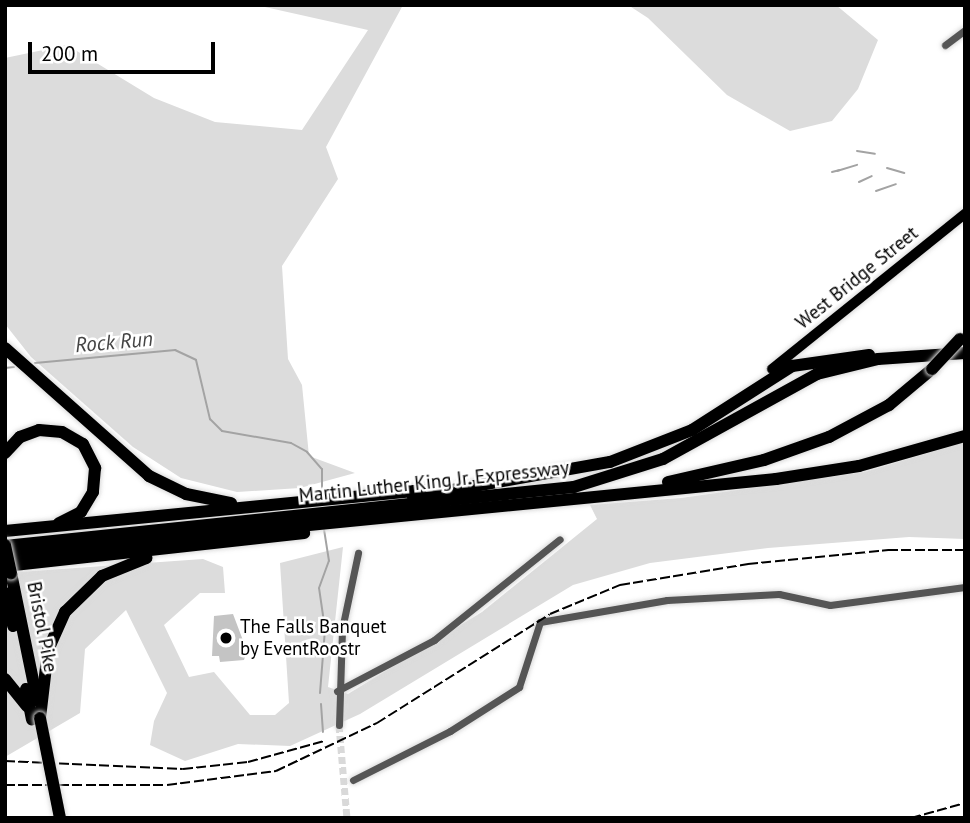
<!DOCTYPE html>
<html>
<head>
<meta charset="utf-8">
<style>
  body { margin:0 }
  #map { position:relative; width:970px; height:823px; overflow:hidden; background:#fff; font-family:"PT Sans",sans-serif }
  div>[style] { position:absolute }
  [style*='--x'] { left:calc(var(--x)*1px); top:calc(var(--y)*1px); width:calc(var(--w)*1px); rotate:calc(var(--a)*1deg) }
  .green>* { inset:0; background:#dcdcdc }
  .stream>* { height:2px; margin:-1px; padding:0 1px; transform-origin:1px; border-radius:1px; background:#a3a3a3 }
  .building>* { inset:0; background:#c4c4c4 }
  .minor-tunnel>* { height:7px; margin-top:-3.5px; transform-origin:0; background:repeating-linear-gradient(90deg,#d9d9d9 0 7px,transparent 0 10.5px) }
  .roads { filter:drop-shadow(0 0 2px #dbdbdb) drop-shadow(0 0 2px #dbdbdb) }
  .minor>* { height:7px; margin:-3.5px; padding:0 3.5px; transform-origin:3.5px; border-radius:3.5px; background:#555 }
  .primary>* { height:10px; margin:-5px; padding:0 5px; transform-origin:5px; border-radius:5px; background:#000 }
  .motorway>* { height:12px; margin:-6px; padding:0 6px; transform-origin:6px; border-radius:6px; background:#000 }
  .rail>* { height:2px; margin-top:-1px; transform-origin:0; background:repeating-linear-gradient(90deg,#000 0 10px,transparent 0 13.5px) }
  .bridges { filter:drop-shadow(0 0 2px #dbdbdb) drop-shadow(0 0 2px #dbdbdb) }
  .motorway-bridge>* { height:12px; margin:-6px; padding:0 6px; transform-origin:6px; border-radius:6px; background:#000 }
  .dots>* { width:19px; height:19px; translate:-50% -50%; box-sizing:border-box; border:4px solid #fff; border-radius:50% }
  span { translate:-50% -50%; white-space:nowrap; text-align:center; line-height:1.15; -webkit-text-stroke:5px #fff; paint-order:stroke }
  .street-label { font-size:19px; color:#000 }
  .poi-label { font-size:19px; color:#000 }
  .left { translate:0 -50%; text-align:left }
  .water-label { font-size:21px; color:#444; font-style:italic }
  .frame { position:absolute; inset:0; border:7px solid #000; pointer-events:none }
  .scale { position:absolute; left:28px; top:42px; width:187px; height:32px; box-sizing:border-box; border:4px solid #000; border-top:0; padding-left:9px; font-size:21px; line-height:24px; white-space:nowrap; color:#000; -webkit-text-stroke:5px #fff; paint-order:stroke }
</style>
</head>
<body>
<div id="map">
  <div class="green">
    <div style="clip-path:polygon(256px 5px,403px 5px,326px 147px,338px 179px,282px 266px,288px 359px,302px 385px,309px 456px,355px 473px,300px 488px,237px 492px,181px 478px,133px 447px,31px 357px,5px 324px,5px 58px,67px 45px,154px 98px,215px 122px,302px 130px,368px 30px)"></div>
    <div style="clip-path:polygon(628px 5px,836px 5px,878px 40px,858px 89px,832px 121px,790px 131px,727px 95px,648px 18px)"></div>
    <div style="clip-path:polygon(965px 442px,965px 539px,909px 537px,768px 548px,650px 563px,573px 585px,360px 714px,290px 746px,238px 744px,185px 761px,150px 745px,154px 721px,167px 693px,126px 610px,85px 649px,80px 713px,5px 757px,5px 573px,203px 559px,223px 567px,225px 593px,200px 593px,164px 625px,189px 677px,214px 672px,250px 715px,275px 715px,289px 703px,280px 563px,343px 547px,328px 687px,348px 694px,482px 612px,597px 519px,590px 505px,681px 498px,865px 472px)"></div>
  </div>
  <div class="stream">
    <div style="--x:857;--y:151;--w:18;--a:9"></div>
    <div style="--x:887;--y:168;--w:18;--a:16"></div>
    <div style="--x:837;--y:171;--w:21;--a:-17"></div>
    <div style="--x:832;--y:172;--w:8;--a:-14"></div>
    <div style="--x:859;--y:182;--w:14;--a:-25"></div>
    <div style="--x:876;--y:191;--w:21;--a:-19"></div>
    <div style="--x:35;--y:363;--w:141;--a:-5.3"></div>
    <div style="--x:175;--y:350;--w:23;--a:25"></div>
    <div style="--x:196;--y:360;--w:61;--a:76.7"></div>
    <div style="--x:210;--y:419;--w:17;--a:45"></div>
    <div style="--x:222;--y:431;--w:70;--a:9.9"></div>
    <div style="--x:291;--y:443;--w:18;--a:29"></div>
    <div style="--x:307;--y:452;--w:23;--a:49"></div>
    <div style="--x:322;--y:469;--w:26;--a:90"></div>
    <div style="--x:5;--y:368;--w:9;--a:-6"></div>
    <div style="--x:320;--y:693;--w:64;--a:-85.5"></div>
    <div style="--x:325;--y:629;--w:41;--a:-98.3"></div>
    <div style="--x:319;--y:588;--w:29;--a:-70"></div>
    <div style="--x:329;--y:561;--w:32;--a:-99"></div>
    <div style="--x:321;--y:704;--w:28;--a:86"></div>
  </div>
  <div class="building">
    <div style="clip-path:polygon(233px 614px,247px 651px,244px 660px,220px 662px,219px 656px,212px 656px,214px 616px)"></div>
  </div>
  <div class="minor-tunnel">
    <div style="--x:339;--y:725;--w:93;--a:85.1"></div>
  </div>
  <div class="roads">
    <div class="minor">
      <div style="--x:945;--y:45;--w:25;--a:-37"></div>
      <div style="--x:337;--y:691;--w:110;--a:-27.7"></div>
      <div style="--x:434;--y:640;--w:161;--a:-38.7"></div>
      <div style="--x:339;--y:725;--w:96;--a:-88.2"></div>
      <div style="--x:342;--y:629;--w:78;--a:-78.1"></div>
      <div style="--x:353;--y:780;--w:109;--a:-26.8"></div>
      <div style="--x:450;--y:731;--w:82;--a:-32.5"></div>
      <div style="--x:519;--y:687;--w:68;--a:-72.1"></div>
      <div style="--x:540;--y:622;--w:129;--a:-9.8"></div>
      <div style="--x:667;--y:600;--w:112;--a:-3.1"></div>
      <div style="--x:779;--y:594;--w:52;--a:12.2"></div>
      <div style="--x:830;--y:605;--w:136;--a:-7.6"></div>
    </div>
    <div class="primary">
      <div style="--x:772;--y:369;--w:248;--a:-38.8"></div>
    </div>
    <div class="motorway">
      <div style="--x:5;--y:348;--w:193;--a:41.6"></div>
      <div style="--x:149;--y:476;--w:41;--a:25.9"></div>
      <div style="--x:186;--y:494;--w:46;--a:11.3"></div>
      <div style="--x:5;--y:453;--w:22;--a:-47"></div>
      <div style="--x:20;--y:437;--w:20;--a:-20"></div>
      <div style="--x:39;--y:430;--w:23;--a:5"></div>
      <div style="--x:62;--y:432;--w:24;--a:30"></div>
      <div style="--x:83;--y:444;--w:27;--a:63"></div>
      <div style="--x:95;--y:468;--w:24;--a:95"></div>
      <div style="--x:93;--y:492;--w:23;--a:121"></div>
      <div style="--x:81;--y:512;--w:25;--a:153"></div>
      <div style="--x:668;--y:482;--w:98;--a:-12.9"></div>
      <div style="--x:764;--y:460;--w:69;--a:-19.5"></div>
      <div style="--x:829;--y:437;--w:68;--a:-28.1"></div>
      <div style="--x:889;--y:405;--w:56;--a:-39.9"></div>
      <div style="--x:413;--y:497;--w:200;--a:-10.1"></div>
      <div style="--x:610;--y:462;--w:88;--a:-21.3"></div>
      <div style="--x:692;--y:430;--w:119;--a:-32.6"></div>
      <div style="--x:792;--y:366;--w:78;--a:-8.1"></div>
      <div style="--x:5;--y:531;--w:421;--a:-5.6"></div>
      <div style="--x:5;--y:546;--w:572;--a:-5.92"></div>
      <div style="--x:574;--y:487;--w:93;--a:-17.5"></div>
      <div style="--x:663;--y:459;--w:176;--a:-28.9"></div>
      <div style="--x:817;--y:374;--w:63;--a:-13.8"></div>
      <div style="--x:878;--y:359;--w:87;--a:-3.9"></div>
      <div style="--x:5;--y:555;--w:775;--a:-5.63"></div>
      <div style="--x:776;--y:479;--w:84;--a:-8.9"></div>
      <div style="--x:859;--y:466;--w:110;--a:-15.8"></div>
      <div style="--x:5;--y:566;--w:301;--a:-6.3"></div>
      <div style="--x:11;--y:573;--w:130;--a:78.4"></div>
      <div style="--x:5;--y:593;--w:34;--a:76"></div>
      <div style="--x:5;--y:679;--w:35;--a:51"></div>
      <div style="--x:26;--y:689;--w:31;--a:79"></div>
      <div style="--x:40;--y:718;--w:68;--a:-83.3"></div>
      <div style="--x:48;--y:650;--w:42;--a:-65.9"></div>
      <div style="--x:65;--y:612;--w:52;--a:-44.2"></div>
      <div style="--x:102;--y:576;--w:48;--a:-22.2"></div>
    </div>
  </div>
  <div class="rail">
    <div style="--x:5;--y:761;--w:178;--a:2.6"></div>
    <div style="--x:183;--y:769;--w:65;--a:-6.1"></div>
    <div style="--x:248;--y:762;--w:79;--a:-15.4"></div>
    <div style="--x:5;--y:785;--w:162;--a:0"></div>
    <div style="--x:167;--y:785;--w:110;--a:-7.3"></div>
    <div style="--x:276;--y:771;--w:112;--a:-25.4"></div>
    <div style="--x:377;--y:723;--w:204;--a:-32.2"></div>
    <div style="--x:550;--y:614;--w:76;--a:-22.5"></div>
    <div style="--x:620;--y:585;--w:130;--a:-9.3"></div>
    <div style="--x:748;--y:564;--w:141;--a:-5.7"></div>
    <div style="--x:888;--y:550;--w:77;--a:0"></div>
    <div style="--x:911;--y:818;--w:56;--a:-15.5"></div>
  </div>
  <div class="bridges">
    <div class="motorway-bridge">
      <div style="--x:932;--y:369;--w:41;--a:-47"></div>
      <div style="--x:5;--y:545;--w:29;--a:78"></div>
      <div style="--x:40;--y:718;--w:102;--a:78.7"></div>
    </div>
  </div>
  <div class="dots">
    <div style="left:226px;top:638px;background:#000"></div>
  </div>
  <div class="street-label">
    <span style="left:857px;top:278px;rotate:-39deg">West Bridge Street</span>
    <span style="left:434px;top:482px;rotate:-6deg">Martin Luther King Jr. Expressway</span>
    <span style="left:42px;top:627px;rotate:79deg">Bristol Pike</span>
  </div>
  <div class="poi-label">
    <span class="left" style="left:240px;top:638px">The Falls Banquet<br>by EventRoostr</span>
  </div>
  <div class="water-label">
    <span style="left:114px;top:342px;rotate:-5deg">Rock Run</span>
  </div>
  <div class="frame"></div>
  <div class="scale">200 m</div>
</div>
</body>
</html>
